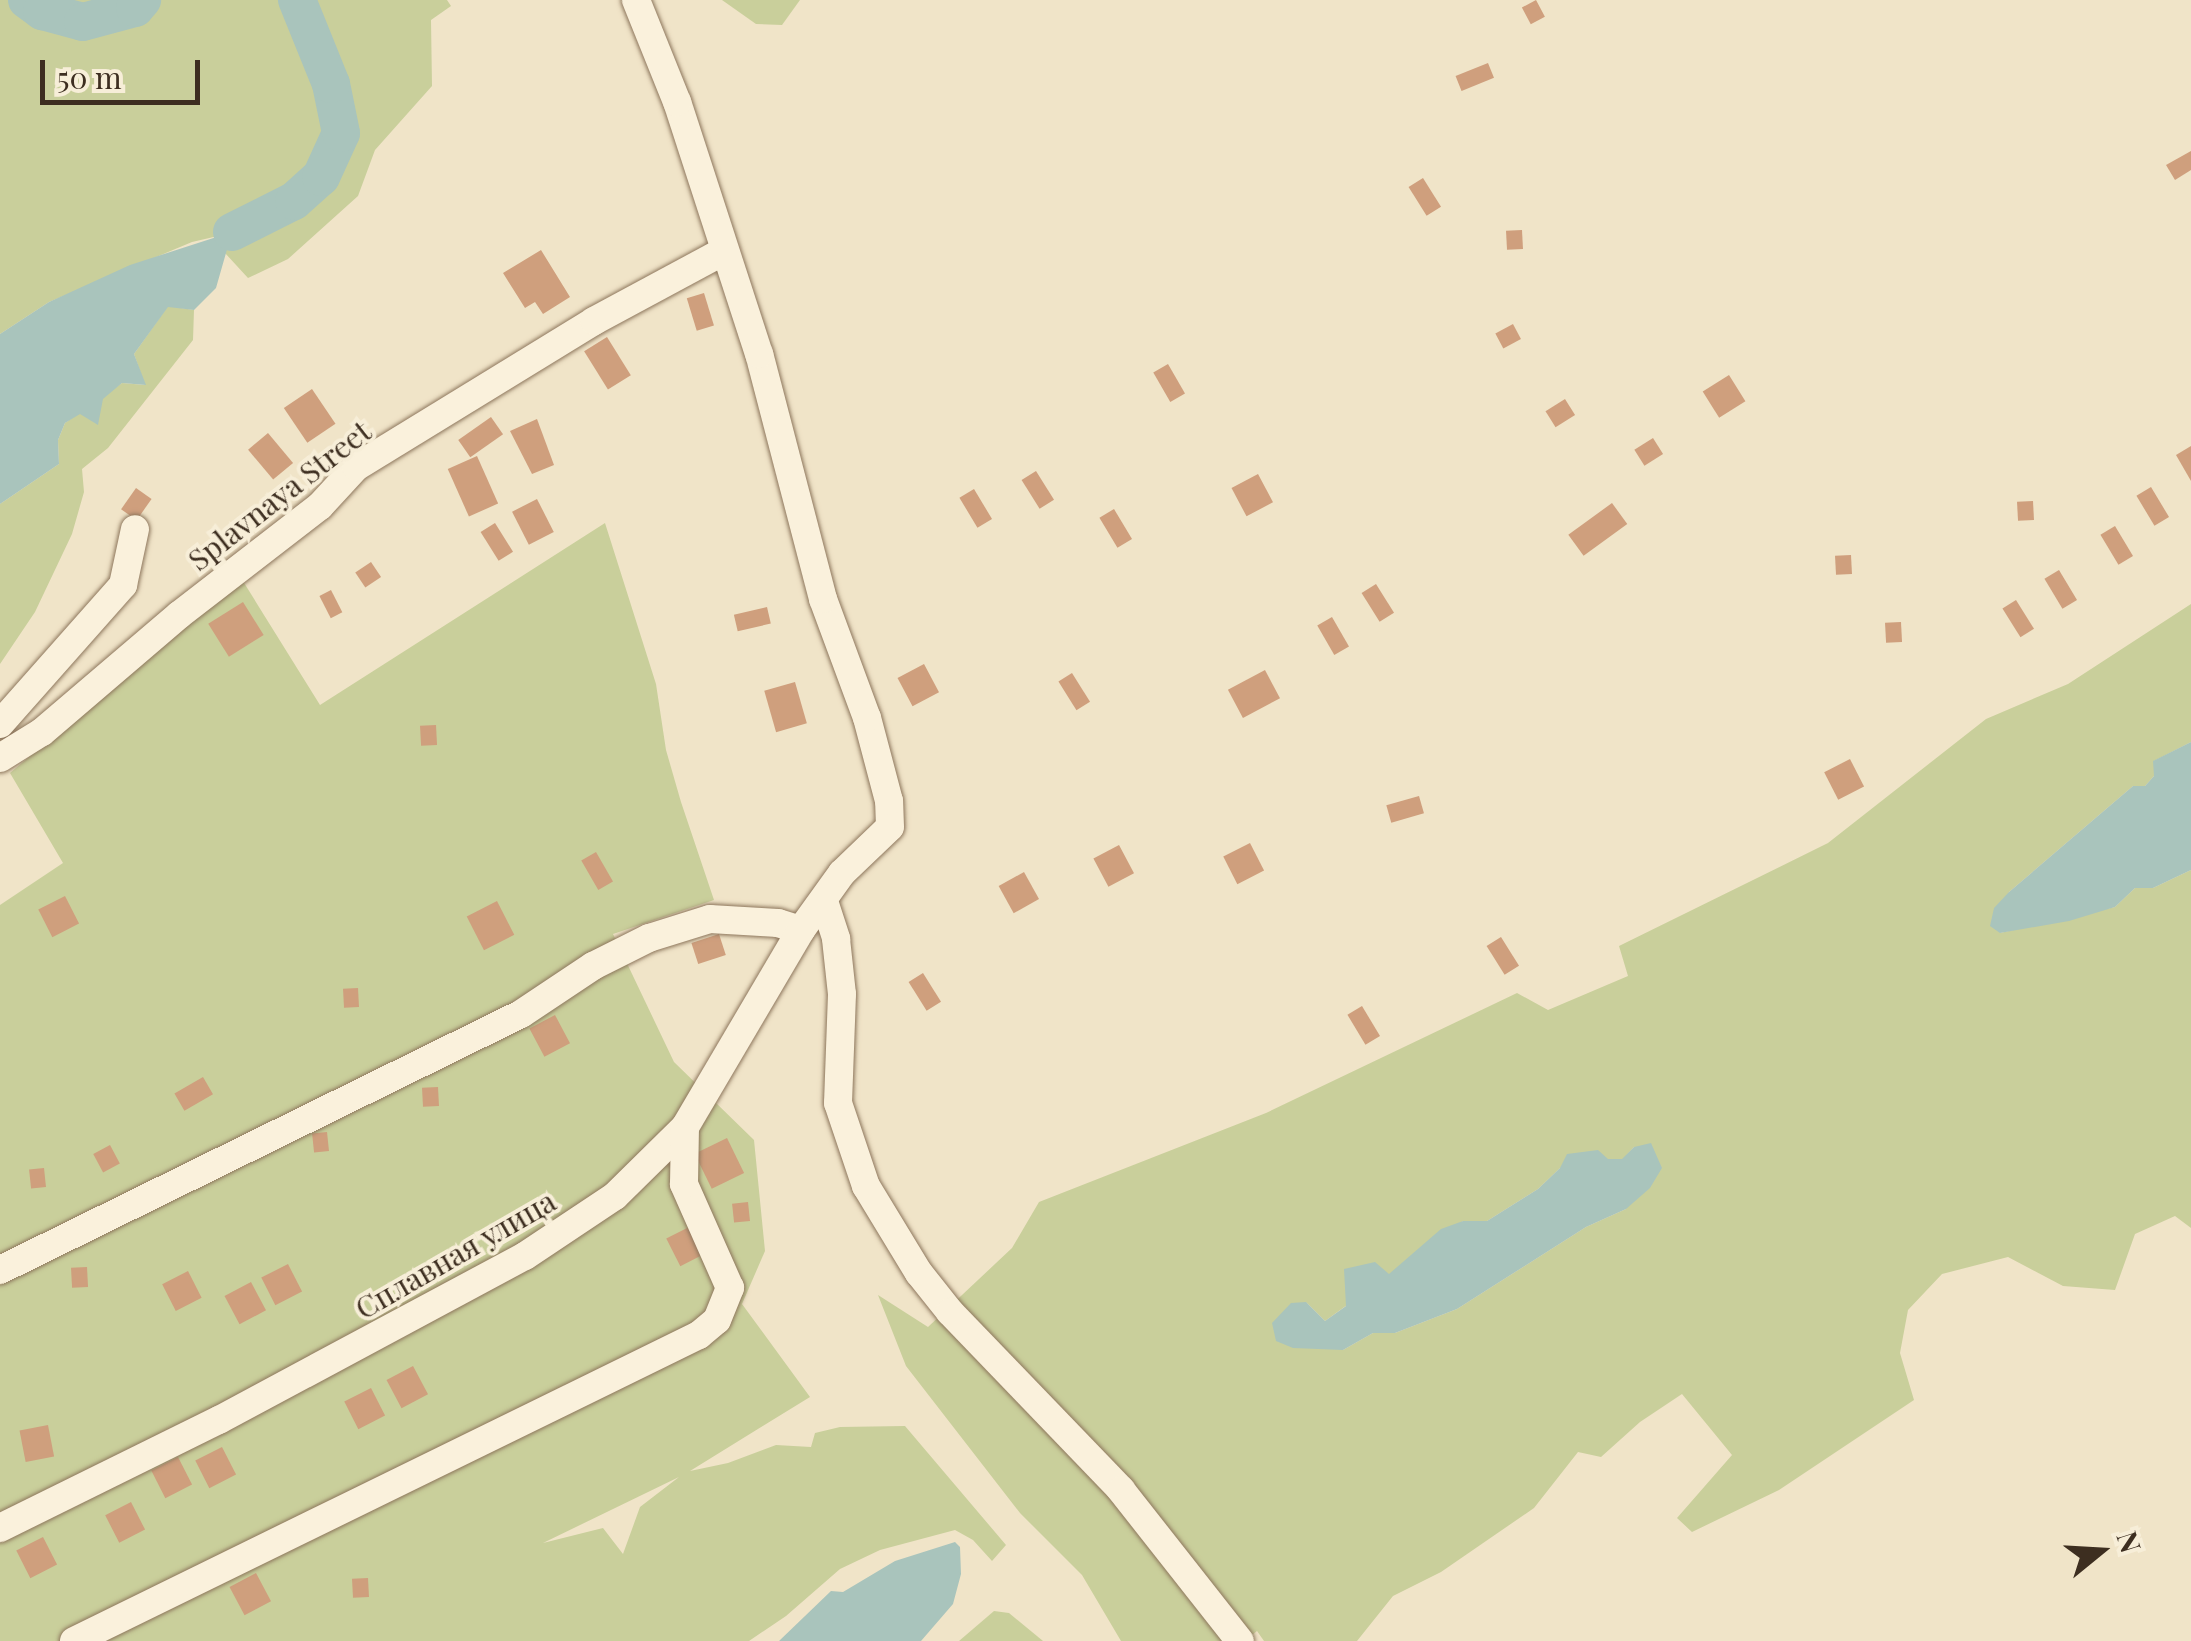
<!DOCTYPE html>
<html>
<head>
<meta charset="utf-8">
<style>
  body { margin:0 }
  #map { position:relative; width:2191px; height:1641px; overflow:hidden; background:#f0e4c8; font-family:"Playfair Display",serif }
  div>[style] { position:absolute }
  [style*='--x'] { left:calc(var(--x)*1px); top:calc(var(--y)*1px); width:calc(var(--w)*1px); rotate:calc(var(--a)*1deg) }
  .green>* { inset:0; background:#c9cf9b }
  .water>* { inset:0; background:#a9c4bc }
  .river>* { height:38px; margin:-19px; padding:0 19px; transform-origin:19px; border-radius:19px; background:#a9c4bc }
  .building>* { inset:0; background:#cf9f7d; transform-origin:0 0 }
  .roads { filter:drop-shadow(0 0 2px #8d765c) drop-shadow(0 0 2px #8d765c) }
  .minor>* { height:28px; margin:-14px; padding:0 14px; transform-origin:14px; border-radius:14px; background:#faf1dc }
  span { translate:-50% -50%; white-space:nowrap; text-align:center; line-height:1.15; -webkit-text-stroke:8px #f7eed8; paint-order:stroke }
  .street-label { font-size:30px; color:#3d2e20 }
  .north { position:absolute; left:2051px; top:1501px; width:100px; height:100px; -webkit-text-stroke:8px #f7eed8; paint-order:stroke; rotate:72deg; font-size:28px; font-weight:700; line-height:40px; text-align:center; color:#3d2e20 }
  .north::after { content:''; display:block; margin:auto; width:35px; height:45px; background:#3d2e20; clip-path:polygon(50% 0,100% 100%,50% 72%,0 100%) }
  .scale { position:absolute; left:40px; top:60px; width:160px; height:45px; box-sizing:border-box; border:5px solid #3d2e20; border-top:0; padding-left:12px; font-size:30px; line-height:35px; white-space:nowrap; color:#3d2e20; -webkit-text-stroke:8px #f7eed8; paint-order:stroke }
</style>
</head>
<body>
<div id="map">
  <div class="green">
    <div style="clip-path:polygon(0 0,447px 0,451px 6px,431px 20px,432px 86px,375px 150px,358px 196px,288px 259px,248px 278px,225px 253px,231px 233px,192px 242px,49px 302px,0 334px)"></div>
    <div style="clip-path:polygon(722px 0,800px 0,782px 25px,756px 24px)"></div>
    <div style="clip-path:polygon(168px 306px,194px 310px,193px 340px,108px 448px,82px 469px,84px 492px,72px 534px,35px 612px,0 664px,0 504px,59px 464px,58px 440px,65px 423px,122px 383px,145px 385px,134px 354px)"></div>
    <div style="clip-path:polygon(evenodd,605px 523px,656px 684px,666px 750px,681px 802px,714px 900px,613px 934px,674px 1062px,754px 1140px,765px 1251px,742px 1304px,810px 1397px,690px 1471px,728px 1463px,776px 1445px,811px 1447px,815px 1433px,840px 1427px,905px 1426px,1006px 1545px,992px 1561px,973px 1540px,955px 1530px,880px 1550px,840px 1569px,786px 1616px,749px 1641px,0 1641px,0 905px,63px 863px,10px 773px,241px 578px,320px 705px,605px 523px,679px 1477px,640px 1507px,623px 1554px,603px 1528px,543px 1543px,679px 1477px)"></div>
    <div style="clip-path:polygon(evenodd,2191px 604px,2191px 742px,2154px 761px,2154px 776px,2145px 786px,2133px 786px,2009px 892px,2000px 933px,2115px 907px,2135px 888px,2153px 888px,2191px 870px,2191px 1228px,2175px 1216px,2135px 1234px,2115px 1290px,2063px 1286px,2008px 1257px,1942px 1274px,1908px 1310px,1900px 1353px,1914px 1400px,1779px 1490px,1692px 1532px,1677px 1518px,1732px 1455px,1682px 1394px,1640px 1422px,1601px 1457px,1578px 1452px,1534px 1508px,1441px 1572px,1393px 1596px,1357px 1641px,1264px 1641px,1257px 1631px,1245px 1641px,1121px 1641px,1082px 1575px,1020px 1513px,906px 1366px,878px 1295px,928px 1327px,1012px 1248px,1039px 1202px,1266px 1113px,1517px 993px,1548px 1010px,1628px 976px,1619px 946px,1828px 843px,1986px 719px,2068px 684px,2191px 604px,1634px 1147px,1626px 1209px,1586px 1227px,1457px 1309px,1395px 1333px,1373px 1333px,1343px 1350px,1306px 1302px,1325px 1321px,1463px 1221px,1487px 1221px,1538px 1189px,1560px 1168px,1623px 1159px,1634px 1147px)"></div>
    <div style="clip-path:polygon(994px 1611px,1009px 1613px,1043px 1641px,959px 1641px)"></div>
  </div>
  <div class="water">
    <div style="clip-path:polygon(232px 232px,216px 288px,194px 310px,168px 307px,134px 354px,146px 385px,122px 383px,103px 399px,98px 425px,80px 414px,65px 423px,58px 440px,59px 464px,0 504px,0 334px,49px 302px,130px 265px)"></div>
    <div style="clip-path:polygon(2191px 742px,2191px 870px,2153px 888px,2135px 888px,2115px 907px,2069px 921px,2000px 933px,1990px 926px,1994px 908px,2009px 892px,2133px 786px,2145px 786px,2154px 776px,2153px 761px)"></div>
    <div style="clip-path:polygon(1651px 1143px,1662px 1168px,1650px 1188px,1626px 1209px,1586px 1227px,1457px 1309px,1395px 1333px,1373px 1333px,1343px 1350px,1293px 1348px,1276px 1341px,1272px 1323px,1291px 1303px,1306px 1302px,1325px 1321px,1346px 1306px,1344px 1269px,1375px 1262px,1389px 1274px,1441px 1229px,1463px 1221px,1487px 1221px,1538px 1189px,1560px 1168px,1567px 1154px,1598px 1150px,1608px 1159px,1622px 1159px,1634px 1147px)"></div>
    <div style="clip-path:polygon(955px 1542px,960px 1547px,961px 1574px,953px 1604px,921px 1641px,779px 1641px,831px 1591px,843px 1592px,895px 1561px)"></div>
  </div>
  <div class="river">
    <div style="--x:27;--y:0;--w:19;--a:36"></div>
    <div style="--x:42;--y:11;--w:42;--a:15"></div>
    <div style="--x:83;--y:22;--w:54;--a:-15.1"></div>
    <div style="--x:135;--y:8;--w:11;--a:-49"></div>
    <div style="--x:232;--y:232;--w:69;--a:-26.6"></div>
    <div style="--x:294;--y:201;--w:36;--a:-42"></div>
    <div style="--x:321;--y:177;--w:48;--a:-65.6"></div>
    <div style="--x:341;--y:133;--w:50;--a:-101.5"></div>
    <div style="--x:331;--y:84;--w:91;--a:-112"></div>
  </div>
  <div class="building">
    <div style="left:1536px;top:0;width:19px;height:16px;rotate:62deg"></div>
    <div style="left:1488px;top:63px;width:16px;height:35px;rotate:68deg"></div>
    <div style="clip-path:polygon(2191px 151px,2191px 170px,2175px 180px,2166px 165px)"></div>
    <div style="left:1423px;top:178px;width:34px;height:17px;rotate:58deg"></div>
    <div style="left:1522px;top:230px;width:19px;height:16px;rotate:87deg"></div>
    <div style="clip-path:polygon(541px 250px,570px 297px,543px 314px,535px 302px,525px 308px,503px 273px)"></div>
    <div style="left:704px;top:293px;width:34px;height:18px;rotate:73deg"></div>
    <div style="left:1513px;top:324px;width:17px;height:20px;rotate:62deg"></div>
    <div style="left:607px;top:337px;width:45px;height:27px;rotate:58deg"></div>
    <div style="left:1168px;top:364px;width:34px;height:17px;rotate:60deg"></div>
    <div style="left:1729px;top:375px;width:31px;height:31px;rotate:58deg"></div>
    <div style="left:312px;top:389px;width:42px;height:34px;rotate:56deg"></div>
    <div style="left:1565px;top:399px;width:19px;height:23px;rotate:58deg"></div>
    <div style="left:491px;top:417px;width:21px;height:40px;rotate:55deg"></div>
    <div style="clip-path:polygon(537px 419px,554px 465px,532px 474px,510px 431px)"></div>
    <div style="left:268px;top:433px;width:39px;height:26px;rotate:50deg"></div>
    <div style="left:1653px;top:438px;width:19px;height:22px;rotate:58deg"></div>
    <div style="clip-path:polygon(2191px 446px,2191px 481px,2176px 455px)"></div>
    <div style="left:477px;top:456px;width:52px;height:32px;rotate:66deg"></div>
    <div style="left:1036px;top:471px;width:34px;height:17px;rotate:58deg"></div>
    <div style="left:1258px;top:474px;width:32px;height:30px;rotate:62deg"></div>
    <div style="left:2151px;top:487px;width:35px;height:17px;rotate:59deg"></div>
    <div style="left:136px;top:488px;width:19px;height:26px;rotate:35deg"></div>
    <div style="left:974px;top:489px;width:35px;height:17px;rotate:59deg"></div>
    <div style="left:537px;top:499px;width:37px;height:28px;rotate:63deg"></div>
    <div style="left:2033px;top:501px;width:19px;height:16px;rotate:87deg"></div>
    <div style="left:1612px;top:503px;width:26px;height:54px;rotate:54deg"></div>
    <div style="left:1114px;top:509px;width:35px;height:17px;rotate:59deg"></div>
    <div style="left:495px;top:523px;width:34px;height:17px;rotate:58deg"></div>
    <div style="left:2115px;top:526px;width:35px;height:17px;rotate:59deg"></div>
    <div style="left:1851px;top:555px;width:19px;height:16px;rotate:87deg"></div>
    <div style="left:371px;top:562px;width:18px;height:19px;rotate:56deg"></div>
    <div style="left:2059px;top:570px;width:35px;height:17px;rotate:59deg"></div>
    <div style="left:1376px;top:584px;width:34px;height:17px;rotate:58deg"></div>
    <div style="left:331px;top:590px;width:25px;height:13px;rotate:63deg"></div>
    <div style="left:2016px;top:600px;width:34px;height:16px;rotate:58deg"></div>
    <div style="left:243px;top:602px;width:39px;height:41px;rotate:58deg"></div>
    <div style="left:767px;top:607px;width:17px;height:34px;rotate:77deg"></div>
    <div style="left:1332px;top:617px;width:34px;height:17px;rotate:60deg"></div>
    <div style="left:1901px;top:622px;width:20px;height:16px;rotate:87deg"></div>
    <div style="left:924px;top:664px;width:32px;height:30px;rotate:62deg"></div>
    <div style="left:1265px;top:670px;width:32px;height:42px;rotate:62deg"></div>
    <div style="left:1072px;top:673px;width:34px;height:16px;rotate:58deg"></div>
    <div style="left:795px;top:682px;width:43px;height:32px;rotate:74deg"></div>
    <div style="left:436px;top:725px;width:20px;height:16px;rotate:87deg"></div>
    <div style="left:1850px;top:759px;width:31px;height:29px;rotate:63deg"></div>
    <div style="left:1419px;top:796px;width:18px;height:34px;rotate:74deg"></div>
    <div style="left:1250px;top:843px;width:31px;height:30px;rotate:63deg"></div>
    <div style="left:1119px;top:845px;width:32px;height:29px;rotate:62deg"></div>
    <div style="left:596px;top:852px;width:34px;height:17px;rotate:60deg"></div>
    <div style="left:1024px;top:872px;width:31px;height:29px;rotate:61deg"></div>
    <div style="left:65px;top:896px;width:31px;height:30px;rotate:63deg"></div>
    <div style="left:497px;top:901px;width:38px;height:34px;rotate:63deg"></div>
    <div style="left:719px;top:934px;width:22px;height:29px;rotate:72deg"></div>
    <div style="left:1501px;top:937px;width:34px;height:17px;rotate:58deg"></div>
    <div style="left:923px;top:973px;width:34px;height:17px;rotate:58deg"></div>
    <div style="left:358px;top:988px;width:19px;height:15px;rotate:87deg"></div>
    <div style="left:1362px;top:1006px;width:35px;height:17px;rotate:59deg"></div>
    <div style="left:555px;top:1015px;width:32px;height:29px;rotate:62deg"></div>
    <div style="left:203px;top:1077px;width:20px;height:33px;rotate:60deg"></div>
    <div style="left:438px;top:1087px;width:19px;height:16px;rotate:87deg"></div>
    <div style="left:327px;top:1132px;width:19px;height:15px;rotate:84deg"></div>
    <div style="left:727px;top:1138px;width:39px;height:36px;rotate:64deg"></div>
    <div style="left:110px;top:1145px;width:21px;height:19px;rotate:62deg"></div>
    <div style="left:44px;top:1168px;width:19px;height:15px;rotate:84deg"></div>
    <div style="left:748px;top:1202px;width:19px;height:16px;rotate:84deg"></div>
    <div style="left:693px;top:1225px;width:31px;height:30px;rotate:63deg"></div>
    <div style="left:288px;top:1264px;width:31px;height:30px;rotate:63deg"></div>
    <div style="left:87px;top:1267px;width:20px;height:16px;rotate:87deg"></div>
    <div style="left:188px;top:1271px;width:30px;height:29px;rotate:63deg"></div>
    <div style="left:251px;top:1282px;width:32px;height:30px;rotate:62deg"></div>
    <div style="left:413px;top:1366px;width:32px;height:30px;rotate:62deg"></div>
    <div style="left:371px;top:1388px;width:31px;height:30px;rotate:63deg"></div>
    <div style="left:48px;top:1425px;width:32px;height:29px;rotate:79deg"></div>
    <div style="left:222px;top:1447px;width:31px;height:30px;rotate:63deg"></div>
    <div style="left:178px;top:1457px;width:31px;height:30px;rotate:63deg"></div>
    <div style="left:131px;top:1502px;width:31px;height:29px;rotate:63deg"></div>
    <div style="left:43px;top:1537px;width:31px;height:30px;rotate:63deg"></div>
    <div style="left:256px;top:1573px;width:32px;height:30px;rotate:62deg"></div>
    <div style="left:368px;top:1578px;width:19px;height:16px;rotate:87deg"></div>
  </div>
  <div class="roads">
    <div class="minor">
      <div style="--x:0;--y:724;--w:186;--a:-48.5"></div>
      <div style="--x:123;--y:585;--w:57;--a:-77.9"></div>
      <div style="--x:0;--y:758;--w:49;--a:-31.8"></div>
      <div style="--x:42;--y:732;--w:180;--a:-40.5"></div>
      <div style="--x:179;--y:615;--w:178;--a:-37.7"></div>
      <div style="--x:320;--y:506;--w:53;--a:-47.3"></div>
      <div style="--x:356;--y:467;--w:279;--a:-31.5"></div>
      <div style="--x:594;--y:321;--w:145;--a:-28.3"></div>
      <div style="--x:824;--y:901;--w:40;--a:72"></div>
      <div style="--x:836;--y:939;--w:55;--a:83.8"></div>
      <div style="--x:842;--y:994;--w:109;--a:92.1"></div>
      <div style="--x:838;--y:1103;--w:88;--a:71.4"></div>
      <div style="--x:866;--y:1186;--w:102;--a:58.7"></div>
      <div style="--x:919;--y:1273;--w:50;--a:51.5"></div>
      <div style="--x:950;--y:1312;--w:247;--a:46.1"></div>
      <div style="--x:1121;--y:1490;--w:192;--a:51.8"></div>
      <div style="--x:0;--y:1270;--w:580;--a:-26.17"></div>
      <div style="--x:521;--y:1014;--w:87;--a:-33.7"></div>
      <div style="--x:593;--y:966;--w:63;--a:-26.6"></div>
      <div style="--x:649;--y:938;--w:64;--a:-17.3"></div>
      <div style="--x:710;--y:919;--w:68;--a:3.4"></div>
      <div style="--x:778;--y:923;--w:24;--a:17"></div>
      <div style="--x:0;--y:1528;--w:244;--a:-26.3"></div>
      <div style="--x:219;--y:1420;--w:347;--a:-28.2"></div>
      <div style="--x:525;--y:1256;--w:108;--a:-33.7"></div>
      <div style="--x:615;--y:1196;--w:98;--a:-44.6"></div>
      <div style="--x:685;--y:1127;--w:229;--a:-59.5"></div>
      <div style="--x:801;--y:930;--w:70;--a:-54.3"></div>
      <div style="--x:842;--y:873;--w:66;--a:-43.8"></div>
      <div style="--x:890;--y:827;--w:26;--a:-92"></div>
      <div style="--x:889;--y:801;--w:86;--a:-104.8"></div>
      <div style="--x:867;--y:718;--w:127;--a:-110.3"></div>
      <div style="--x:823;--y:599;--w:253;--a:-104.6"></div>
      <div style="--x:759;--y:354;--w:265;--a:-108"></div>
      <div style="--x:677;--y:102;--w:110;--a:-111.9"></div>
      <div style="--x:74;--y:1641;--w:696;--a:-26.09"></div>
      <div style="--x:699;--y:1335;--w:23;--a:-40"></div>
      <div style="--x:717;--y:1320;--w:35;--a:-68"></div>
      <div style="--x:730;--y:1288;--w:114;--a:-113.9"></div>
      <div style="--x:684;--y:1184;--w:57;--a:-89"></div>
    </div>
  </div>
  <div class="street-label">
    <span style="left:279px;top:495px;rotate:-38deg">Splavnaya Street</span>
    <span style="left:455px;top:1254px;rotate:-30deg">Сплавная улица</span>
  </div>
  <div class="north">N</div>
  <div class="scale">50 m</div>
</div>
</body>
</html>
